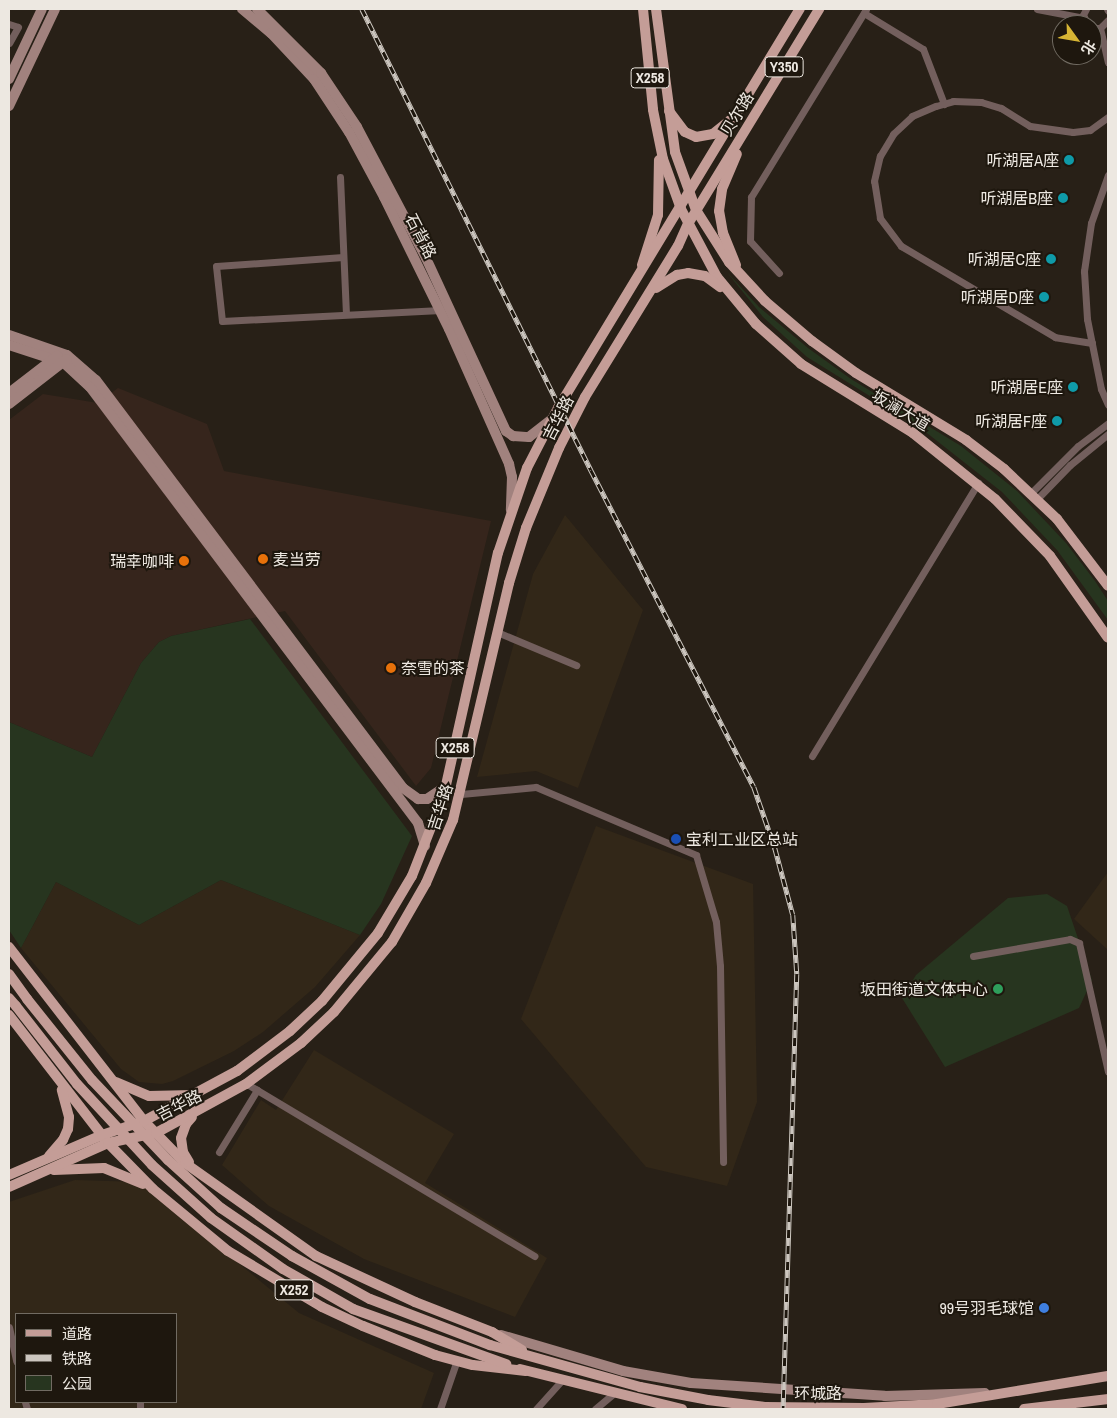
<!DOCTYPE html>
<html>
<head>
<meta charset="utf-8">
<style>
  body { margin:0 }
  #map { position:relative; width:1117px; height:1418px; overflow:hidden; background:#282017; font-family:"Archivo Narrow","Noto Sans SC",sans-serif }
  div>[style] { position:absolute }
  [style*='--x'] { left:calc(var(--x)*1px); top:calc(var(--y)*1px); width:calc(var(--w)*1px); rotate:calc(var(--a)*1deg) }
  .commercial>* { inset:0; background:#36251c }
  .built>* { inset:0; background:#322718 }
  .green>* { inset:0; background:#27351f }
  .street>* { height:7px; margin:-3.5px; padding:0 3.5px; transform-origin:3.5px; border-radius:3.5px; background:#735f5d }
  .secondary>* { height:10px; margin:-5px; padding:0 5px; transform-origin:5px; border-radius:5px; background:#a1827e }
  .primary>* { height:10px; margin:-5px; padding:0 5px; transform-origin:5px; border-radius:5px; background:#c49d97 }
  .rail>* { height:4.5px; margin-top:-2.25px; transform-origin:0; background:repeating-linear-gradient(90deg,#1e170e 0 8px,#ccc6bf 0 16px); box-sizing:border-box; border-block:1px solid #ccc6bf }
  .primary-bridge>* { height:10px; margin:-5px; padding:0 5px; transform-origin:5px; border-radius:5px; background:#c49d97 }
  .dots>* { width:14px; height:14px; translate:-50% -50%; box-sizing:border-box; border:2px solid #1e170e; border-radius:50% }
  span { translate:-50% -50%; white-space:nowrap; text-align:center; line-height:1.15; -webkit-text-stroke:4px #1e170e; paint-order:stroke }
  .shield-label span { padding:1px 4px; background:#1e170e; border:1px solid; border-radius:4px; -webkit-text-stroke-width:0 }
  .shield-label { font-size:15px; color:#ede8e1; font-weight:700 }
  .street-label { font-size:16px; color:#ede8e1 }
  .poi-label { font-size:16px; color:#ede8e1 }
  .right { translate:-100% -50%; text-align:right }
  .left { translate:0 -50%; text-align:left }
  .frame { position:absolute; inset:0; border:10px solid #ede8e1; pointer-events:none }
  .legend { position:absolute; left:15px; top:1313px; width:162px; height:90px; box-sizing:border-box; background:#1e170e; border:1px solid #716b62; margin:0; padding:6px 9px; list-style:none; font-size:15px; color:#ede8e1 }
  .legend li { display:flex; align-items:center; gap:10px; height:25px }
  .legend b { width:25px; border:1px solid #716b62 }
  .north { position:absolute; left:1052px; top:15px; width:50px; height:50px; box-sizing:border-box; background:#1e170e; border:1px solid #716b62; border-radius:50%; rotate:122deg; font-size:14px; font-weight:700; line-height:20px; text-align:center; color:#ede8e1 }
  .north::after { content:''; display:block; margin:auto; width:18px; height:22px; background:#d7b534; clip-path:polygon(50% 0,100% 100%,50% 72%,0 100%) }
</style>
</head>
<body>
<div id="map">
  <div class="commercial">
    <div style="clip-path:polygon(118px 388px,207px 424px,224px 471px,491px 521px,431px 768px,416px 786px,285px 611px,171px 636px,159px 642px,141px 663px,92px 757px,9px 722px,9px 420px,43px 394px,98px 403px)"></div>
  </div>
  <div class="built">
    <div style="clip-path:polygon(565px 515px,643px 610px,578px 788px,536px 771px,477px 777px,533px 574px)"></div>
    <div style="clip-path:polygon(596px 826px,753px 884px,757px 1102px,727px 1186px,646px 1167px,521px 1019px)"></div>
    <div style="clip-path:polygon(1108px 872px,1108px 950px,1074px 919px)"></div>
    <div style="clip-path:polygon(221px 880px,360px 935px,315px 987px,263px 1032px,234px 1051px,173px 1081px,162px 1084px,139px 1082px,121px 1069px,21px 948px,56px 882px,139px 925px)"></div>
    <div style="clip-path:polygon(314px 1050px,454px 1134px,425px 1183px,547px 1258px,515px 1317px,364px 1259px,269px 1206px,222px 1165px,261px 1100px,276px 1110px)"></div>
    <div style="clip-path:polygon(evenodd,75px 1180px,140px 1182px,299px 1313px,434px 1373px,421px 1409px,9px 1409px,9px 1202px,75px 1180px,16px 1314px,176px 1314px,176px 1402px,16px 1402px,16px 1314px)"></div>
  </div>
  <div class="green">
    <div style="clip-path:polygon(726px 271px,759px 307px,808px 348px,851px 379px,961px 446px,1017px 491px,1066px 543px,1095px 581px,1108px 601px,1108px 620px,1057px 550px,1002px 492px,918px 426px,807px 357px,763px 317px)"></div>
    <div style="clip-path:polygon(250px 619px,412px 836px,381px 904px,360px 935px,221px 880px,139px 925px,56px 882px,21px 948px,9px 930px,9px 722px,92px 757px,141px 663px,159px 642px,171px 636px)"></div>
    <div style="clip-path:polygon(1047px 894px,1067px 906px,1092px 980px,1079px 1008px,945px 1067px,902px 998px,916px 975px,1008px 898px)"></div>
  </div>
  <div class="street">
    <div style="--x:1037;--y:9;--w:48;--a:10.8"></div>
    <div style="--x:1086;--y:9;--w:7;--a:117"></div>
    <div style="--x:1083;--y:15;--w:11;--a:63"></div>
    <div style="--x:1107;--y:9;--w:2;--a:63"></div>
    <div style="--x:864;--y:13;--w:69;--a:31.4"></div>
    <div style="--x:923;--y:49;--w:59;--a:69.1"></div>
    <div style="--x:9;--y:24;--w:9;--a:18"></div>
    <div style="--x:18;--y:27;--w:18;--a:119"></div>
    <div style="--x:1092;--y:28;--w:8;--a:0"></div>
    <div style="--x:1100;--y:28;--w:11;--a:-45"></div>
    <div style="--x:1100;--y:28;--w:35;--a:77"></div>
    <div style="--x:1108;--y:175;--w:51;--a:109.5"></div>
    <div style="--x:1091;--y:223;--w:49;--a:98.3"></div>
    <div style="--x:1084;--y:271;--w:48;--a:86.4"></div>
    <div style="--x:1087;--y:319;--w:71;--a:78.7"></div>
    <div style="--x:1101;--y:389;--w:17;--a:66"></div>
    <div style="--x:340;--y:177;--w:136;--a:87.5"></div>
    <div style="--x:343;--y:257;--w:127;--a:175.9"></div>
    <div style="--x:216;--y:266;--w:55;--a:83.8"></div>
    <div style="--x:222;--y:321;--w:219;--a:-2.9"></div>
    <div style="--x:779;--y:273;--w:43;--a:-132.2"></div>
    <div style="--x:750;--y:241;--w:44;--a:-88.7"></div>
    <div style="--x:751;--y:197;--w:220;--a:-58.5"></div>
    <div style="--x:1092;--y:343;--w:37;--a:-171"></div>
    <div style="--x:1055;--y:337;--w:179;--a:-149.4"></div>
    <div style="--x:901;--y:246;--w:35;--a:-127"></div>
    <div style="--x:880;--y:218;--w:37;--a:-99"></div>
    <div style="--x:874;--y:181;--w:26;--a:-77"></div>
    <div style="--x:880;--y:156;--w:26;--a:-59"></div>
    <div style="--x:893;--y:134;--w:26;--a:-43"></div>
    <div style="--x:912;--y:116;--w:26;--a:-23"></div>
    <div style="--x:936;--y:106;--w:18;--a:-16"></div>
    <div style="--x:953;--y:101;--w:28;--a:2"></div>
    <div style="--x:981;--y:102;--w:21;--a:17"></div>
    <div style="--x:1001;--y:108;--w:34;--a:32"></div>
    <div style="--x:1030;--y:126;--w:43;--a:7.9"></div>
    <div style="--x:1073;--y:132;--w:17;--a:-7"></div>
    <div style="--x:1090;--y:130;--w:22;--a:-36"></div>
    <div style="--x:1031;--y:493;--w:66;--a:-45"></div>
    <div style="--x:1078;--y:446;--w:38;--a:-37"></div>
    <div style="--x:1037;--y:499;--w:47;--a:-45.9"></div>
    <div style="--x:1070;--y:465;--w:49;--a:-39.2"></div>
    <div style="--x:497;--y:632;--w:86;--a:22.7"></div>
    <div style="--x:812;--y:756;--w:320;--a:-58.7"></div>
    <div style="--x:461;--y:794;--w:75;--a:-5.3"></div>
    <div style="--x:536;--y:787;--w:174;--a:23"></div>
    <div style="--x:696;--y:855;--w:70;--a:73.4"></div>
    <div style="--x:716;--y:922;--w:44;--a:84.8"></div>
    <div style="--x:720;--y:966;--w:196;--a:89.1"></div>
    <div style="--x:973;--y:956;--w:98;--a:-9.9"></div>
    <div style="--x:1070;--y:939;--w:10;--a:24"></div>
    <div style="--x:1079;--y:943;--w:132;--a:77.3"></div>
    <div style="--x:247;--y:1084;--w:335;--a:30.9"></div>
    <div style="--x:219;--y:1152;--w:73;--a:-58.5"></div>
    <div style="--x:9;--y:1327;--w:35;--a:78"></div>
    <div style="--x:25;--y:1402;--w:7;--a:74"></div>
    <div style="--x:140;--y:1409;--w:7;--a:-90"></div>
    <div style="--x:440;--y:1409;--w:52;--a:-70.9"></div>
    <div style="--x:536;--y:1409;--w:39;--a:-48"></div>
    <div style="--x:595;--y:1409;--w:23;--a:-40"></div>
  </div>
  <div class="secondary">
    <div style="--x:242;--y:9;--w:38;--a:40"></div>
    <div style="--x:271;--y:33;--w:63;--a:46.9"></div>
    <div style="--x:314;--y:79;--w:64;--a:56.6"></div>
    <div style="--x:349;--y:132;--w:74;--a:61.7"></div>
    <div style="--x:384;--y:197;--w:147;--a:63.8"></div>
    <div style="--x:449;--y:329;--w:148;--a:66"></div>
    <div style="--x:509;--y:464;--w:13;--a:77"></div>
    <div style="--x:512;--y:477;--w:33;--a:92"></div>
    <div style="--x:257;--y:9;--w:91;--a:45"></div>
    <div style="--x:321;--y:73;--w:65;--a:56.3"></div>
    <div style="--x:357;--y:127;--w:148;--a:62.2"></div>
    <div style="--x:426;--y:258;--w:191;--a:65.2"></div>
    <div style="--x:506;--y:431;--w:9;--a:36"></div>
    <div style="--x:513;--y:436;--w:16;--a:4"></div>
    <div style="--x:529;--y:437;--w:28;--a:-38"></div>
    <div style="--x:9;--y:79;--w:77;--a:-64.8"></div>
    <div style="--x:9;--y:106;--w:107;--a:-64.6"></div>
    <div style="--x:9;--y:335;--w:61;--a:19"></div>
    <div style="--x:67;--y:355;--w:38;--a:41"></div>
    <div style="--x:96;--y:380;--w:511;--a:53.04"></div>
    <div style="--x:403;--y:788;--w:19;--a:36"></div>
    <div style="--x:418;--y:799;--w:9;--a:0"></div>
    <div style="--x:427;--y:799;--w:23;--a:-34"></div>
    <div style="--x:9;--y:345;--w:58;--a:18.1"></div>
    <div style="--x:64;--y:363;--w:35;--a:43"></div>
    <div style="--x:90;--y:387;--w:546;--a:53.05"></div>
    <div style="--x:418;--y:823;--w:24;--a:73"></div>
    <div style="--x:9;--y:393;--w:61;--a:-37.6"></div>
    <div style="--x:9;--y:404;--w:73;--a:-37.8"></div>
    <div style="--x:501;--y:1335;--w:127;--a:16.4"></div>
    <div style="--x:623;--y:1371;--w:69;--a:10"></div>
    <div style="--x:691;--y:1383;--w:194;--a:3.8"></div>
    <div style="--x:885;--y:1396;--w:100;--a:-1.7"></div>
  </div>
  <div class="primary">
    <div style="--x:643;--y:9;--w:101;--a:84.3"></div>
    <div style="--x:653;--y:110;--w:50;--a:78.5"></div>
    <div style="--x:663;--y:159;--w:53;--a:70.2"></div>
    <div style="--x:681;--y:209;--w:77;--a:62.1"></div>
    <div style="--x:717;--y:277;--w:61;--a:50.3"></div>
    <div style="--x:756;--y:324;--w:60;--a:41.6"></div>
    <div style="--x:801;--y:364;--w:132;--a:31.6"></div>
    <div style="--x:913;--y:433;--w:105;--a:38.8"></div>
    <div style="--x:995;--y:499;--w:79;--a:46"></div>
    <div style="--x:1050;--y:556;--w:100;--a:54.7"></div>
    <div style="--x:656;--y:9;--w:144;--a:82.4"></div>
    <div style="--x:675;--y:152;--w:62;--a:70.1"></div>
    <div style="--x:696;--y:210;--w:62;--a:57.6"></div>
    <div style="--x:729;--y:262;--w:53;--a:47.3"></div>
    <div style="--x:765;--y:301;--w:62;--a:40.4"></div>
    <div style="--x:812;--y:341;--w:54;--a:36"></div>
    <div style="--x:856;--y:373;--w:129;--a:31.3"></div>
    <div style="--x:966;--y:440;--w:48;--a:37.3"></div>
    <div style="--x:1004;--y:469;--w:73;--a:43.3"></div>
    <div style="--x:1057;--y:519;--w:84;--a:52.7"></div>
    <div style="--x:669;--y:111;--w:26;--a:53"></div>
    <div style="--x:685;--y:132;--w:12;--a:24"></div>
    <div style="--x:696;--y:137;--w:17;--a:-10"></div>
    <div style="--x:713;--y:134;--w:22;--a:-39"></div>
    <div style="--x:642;--y:265;--w:52;--a:-72.3"></div>
    <div style="--x:658;--y:215;--w:55;--a:-89"></div>
    <div style="--x:736;--y:265;--w:35;--a:-112"></div>
    <div style="--x:723;--y:233;--w:22;--a:-100"></div>
    <div style="--x:719;--y:211;--w:22;--a:-82"></div>
    <div style="--x:722;--y:189;--w:38;--a:-67"></div>
    <div style="--x:656;--y:288;--w:25;--a:-32"></div>
    <div style="--x:677;--y:275;--w:11;--a:-10"></div>
    <div style="--x:688;--y:273;--w:17;--a:10"></div>
    <div style="--x:705;--y:276;--w:19;--a:36"></div>
    <div style="--x:9;--y:947;--w:220;--a:52.2"></div>
    <div style="--x:144;--y:1121;--w:59;--a:45.7"></div>
    <div style="--x:185;--y:1163;--w:161;--a:35.4"></div>
    <div style="--x:316;--y:1256;--w:109;--a:24.9"></div>
    <div style="--x:415;--y:1302;--w:83;--a:21.3"></div>
    <div style="--x:492;--y:1332;--w:35;--a:31"></div>
    <div style="--x:9;--y:974;--w:31;--a:54"></div>
    <div style="--x:9;--y:998;--w:11;--a:49"></div>
    <div style="--x:9;--y:1015;--w:162;--a:52.3"></div>
    <div style="--x:108;--y:1143;--w:64;--a:45.6"></div>
    <div style="--x:153;--y:1189;--w:97;--a:39.6"></div>
    <div style="--x:228;--y:1251;--w:109;--a:30.8"></div>
    <div style="--x:322;--y:1307;--w:45;--a:24.9"></div>
    <div style="--x:363;--y:1326;--w:78;--a:21.9"></div>
    <div style="--x:435;--y:1355;--w:39;--a:15"></div>
    <div style="--x:473;--y:1365;--w:53;--a:6.5"></div>
    <div style="--x:116;--y:1082;--w:36;--a:23"></div>
    <div style="--x:149;--y:1096;--w:44;--a:-1.3"></div>
    <div style="--x:49;--y:1156;--w:21;--a:-49"></div>
    <div style="--x:63;--y:1140;--w:12;--a:-66"></div>
    <div style="--x:68;--y:1129;--w:12;--a:-85"></div>
    <div style="--x:69;--y:1117;--w:28;--a:-105"></div>
    <div style="--x:189;--y:1162;--w:12;--a:-121"></div>
    <div style="--x:183;--y:1152;--w:14;--a:-98"></div>
    <div style="--x:181;--y:1138;--w:15;--a:-70"></div>
    <div style="--x:186;--y:1124;--w:9;--a:-49"></div>
    <div style="--x:54;--y:1170;--w:50;--a:-2.3"></div>
    <div style="--x:104;--y:1168;--w:42;--a:22.3"></div>
    <div style="--x:9;--y:1175;--w:101;--a:-23.3"></div>
    <div style="--x:102;--y:1135;--w:44;--a:-18.4"></div>
    <div style="--x:144;--y:1121;--w:106;--a:-28.3"></div>
    <div style="--x:237;--y:1071;--w:66;--a:-37"></div>
    <div style="--x:290;--y:1031;--w:44;--a:-43.2"></div>
    <div style="--x:322;--y:1001;--w:88;--a:-50.5"></div>
    <div style="--x:378;--y:933;--w:66;--a:-59.2"></div>
    <div style="--x:412;--y:876;--w:88;--a:-68.7"></div>
    <div style="--x:444;--y:794;--w:247;--a:-77.4"></div>
    <div style="--x:498;--y:553;--w:90;--a:-71.2"></div>
    <div style="--x:527;--y:468;--w:68;--a:-62.7"></div>
    <div style="--x:558;--y:408;--w:467;--a:-58.8"></div>
    <div style="--x:9;--y:1187;--w:108;--a:-24"></div>
    <div style="--x:108;--y:1143;--w:49;--a:-11.8"></div>
    <div style="--x:156;--y:1133;--w:102;--a:-28.6"></div>
    <div style="--x:246;--y:1084;--w:69;--a:-36.7"></div>
    <div style="--x:301;--y:1043;--w:45;--a:-43.2"></div>
    <div style="--x:334;--y:1012;--w:91;--a:-50.4"></div>
    <div style="--x:392;--y:942;--w:68;--a:-60"></div>
    <div style="--x:426;--y:883;--w:69;--a:-66.8"></div>
    <div style="--x:453;--y:820;--w:244;--a:-76.7"></div>
    <div style="--x:509;--y:583;--w:58;--a:-72.8"></div>
    <div style="--x:526;--y:528;--w:87;--a:-67.6"></div>
    <div style="--x:559;--y:448;--w:57;--a:-63"></div>
    <div style="--x:585;--y:397;--w:177;--a:-58.4"></div>
    <div style="--x:678;--y:246;--w:24;--a:-66"></div>
    <div style="--x:688;--y:224;--w:252;--a:-58.6"></div>
    <div style="--x:292;--y:1256;--w:89;--a:28.9"></div>
    <div style="--x:370;--y:1299;--w:129;--a:21"></div>
    <div style="--x:490;--y:1345;--w:156;--a:15.6"></div>
    <div style="--x:640;--y:1387;--w:69;--a:10.8"></div>
    <div style="--x:708;--y:1400;--w:57;--a:7"></div>
    <div style="--x:765;--y:1407;--w:99;--a:0.6"></div>
    <div style="--x:864;--y:1408;--w:73;--a:-3.1"></div>
    <div style="--x:937;--y:1404;--w:173;--a:-9.3"></div>
    <div style="--x:283;--y:1269;--w:81;--a:29.7"></div>
    <div style="--x:353;--y:1309;--w:163;--a:19.8"></div>
    <div style="--x:520;--y:1369;--w:167;--a:13.9"></div>
    <div style="--x:1024;--y:1409;--w:85;--a:-6.8"></div>
  </div>
  <div class="rail">
    <div style="--x:362;--y:9;--w:515;--a:63.58"></div>
    <div style="--x:591;--y:470;--w:356;--a:62.8"></div>
    <div style="--x:754;--y:787;--w:65;--a:71"></div>
    <div style="--x:775;--y:848;--w:69;--a:75"></div>
    <div style="--x:793;--y:915;--w:59;--a:86.1"></div>
    <div style="--x:797;--y:974;--w:435;--a:91.8"></div>
  </div>
  <div class="primary-bridge">
    <div style="--x:27;--y:999;--w:104;--a:51.3"></div>
    <div style="--x:92;--y:1080;--w:110;--a:46.5"></div>
    <div style="--x:168;--y:1160;--w:72;--a:42.2"></div>
    <div style="--x:221;--y:1208;--w:86;--a:34.1"></div>
    <div style="--x:16;--y:1006;--w:99;--a:52"></div>
    <div style="--x:77;--y:1084;--w:110;--a:47.2"></div>
    <div style="--x:152;--y:1165;--w:79;--a:41.9"></div>
    <div style="--x:211;--y:1218;--w:88;--a:35.3"></div>
  </div>
  <div class="dots">
    <div style="left:1069px;top:160px;background:#0f9aa8"></div>
    <div style="left:1063px;top:198px;background:#0f9aa8"></div>
    <div style="left:1051px;top:259px;background:#0f9aa8"></div>
    <div style="left:1044px;top:297px;background:#0f9aa8"></div>
    <div style="left:1073px;top:387px;background:#0f9aa8"></div>
    <div style="left:1057px;top:421px;background:#0f9aa8"></div>
    <div style="left:263px;top:559px;background:#e8710a"></div>
    <div style="left:184px;top:561px;background:#e8710a"></div>
    <div style="left:391px;top:668px;background:#e8710a"></div>
    <div style="left:676px;top:839px;background:#1a4fb4"></div>
    <div style="left:998px;top:989px;background:#2e9e5b"></div>
    <div style="left:1044px;top:1308px;background:#3f7fe0"></div>
  </div>
  <div class="shield-label">
    <span style="left:784px;top:67px">Y350</span>
    <span style="left:650px;top:78px">X258</span>
    <span style="left:455px;top:748px">X258</span>
    <span style="left:294px;top:1290px">X252</span>
  </div>
  <div class="street-label">
    <span style="left:737px;top:114px;rotate:-59deg">贝尔路</span>
    <span style="left:421px;top:236px;rotate:63deg">石背路</span>
    <span style="left:901px;top:410px;rotate:31deg">坂澜大道</span>
    <span style="left:558px;top:418px;rotate:-63deg">吉华路</span>
    <span style="left:440px;top:807px;rotate:-72deg">吉华路</span>
    <span style="left:179px;top:1105px;rotate:-27deg">吉华路</span>
    <span style="left:818px;top:1393px">环城路</span>
  </div>
  <div class="poi-label">
    <span class="right" style="left:1059px;top:160px">听湖居A座</span>
    <span class="right" style="left:1053px;top:198px">听湖居B座</span>
    <span class="right" style="left:1041px;top:259px">听湖居C座</span>
    <span class="right" style="left:1034px;top:297px">听湖居D座</span>
    <span class="right" style="left:1063px;top:387px">听湖居E座</span>
    <span class="right" style="left:1047px;top:421px">听湖居F座</span>
    <span class="left" style="left:273px;top:559px">麦当劳</span>
    <span class="right" style="left:174px;top:561px">瑞幸咖啡</span>
    <span class="left" style="left:401px;top:668px">奈雪的茶</span>
    <span class="left" style="left:686px;top:839px">宝利工业区总站</span>
    <span class="right" style="left:988px;top:989px">坂田街道文体中心</span>
    <span class="right" style="left:1034px;top:1308px">99号羽毛球馆</span>
  </div>
  <div class="frame"></div>
  <ul class="legend">
  <li><b style="height:6px;background:#c49d97"></b>道路</li>
  <li><b style="height:6px;background:#ccc6bf"></b>铁路</li>
  <li><b style="height:14px;background:#27351f"></b>公园</li>
  </ul>
  <div class="north">北</div>
</div>
</body>
</html>
